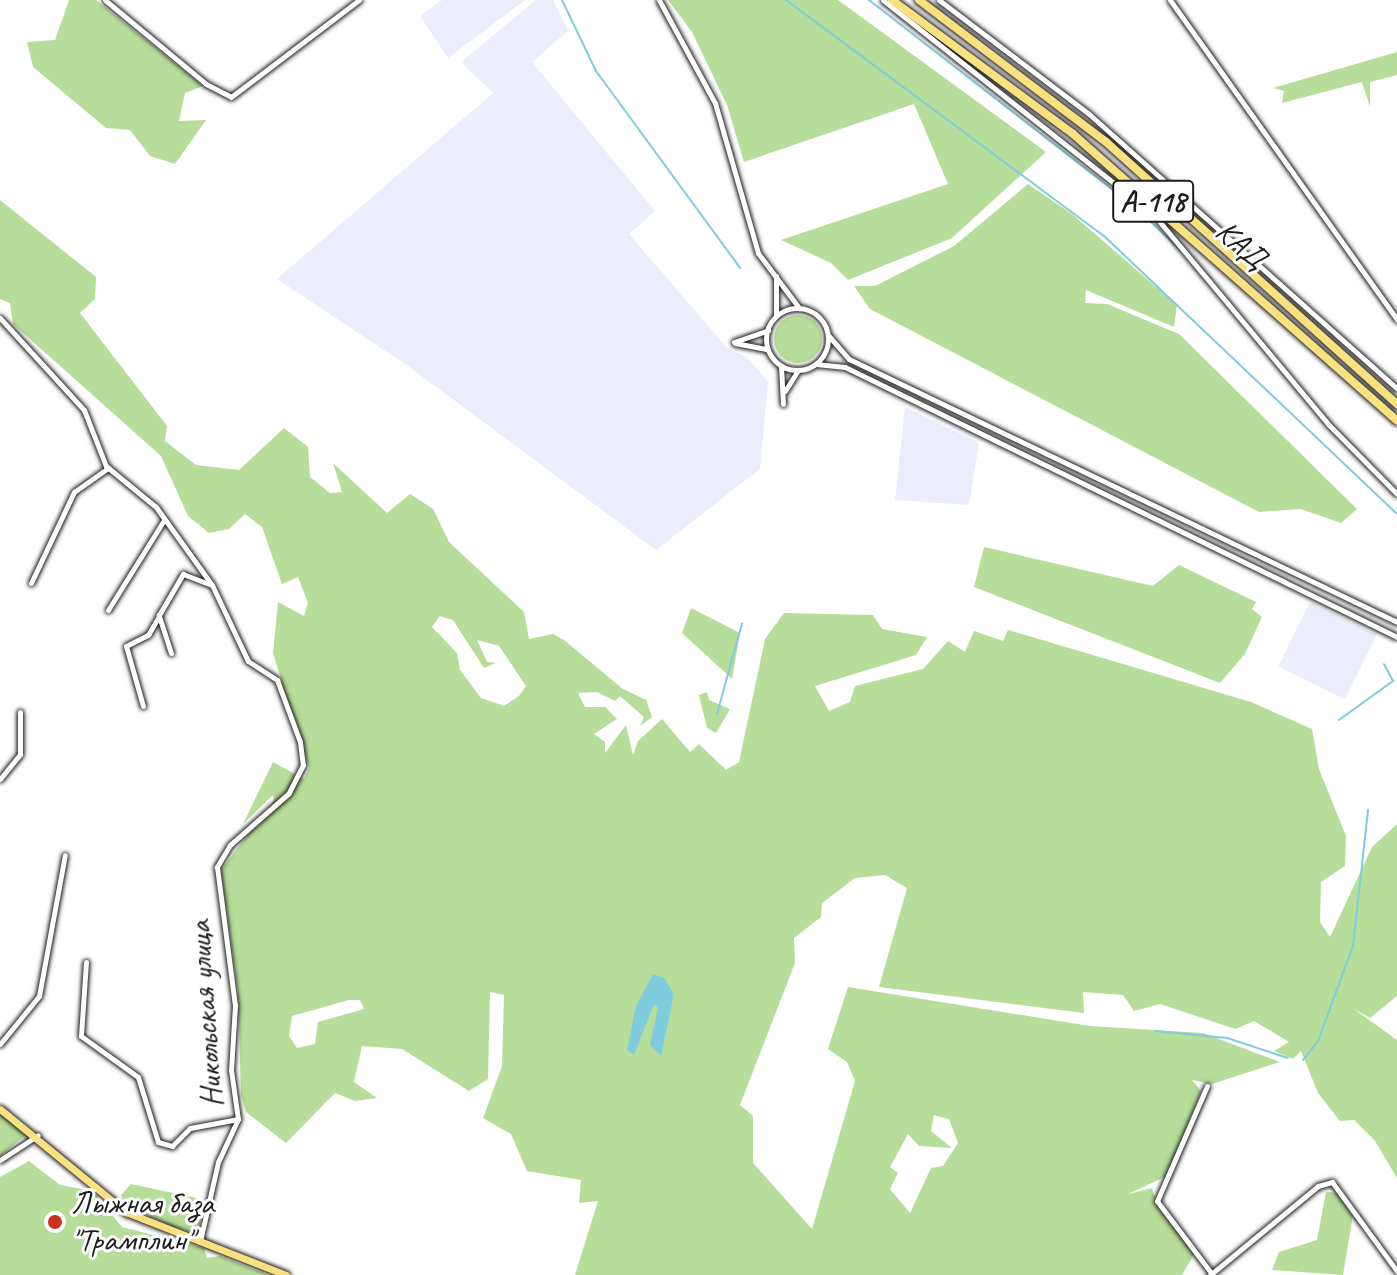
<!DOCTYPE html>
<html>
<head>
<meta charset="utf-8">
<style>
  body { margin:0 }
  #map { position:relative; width:1397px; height:1275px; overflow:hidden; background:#fff; font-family:Caveat,sans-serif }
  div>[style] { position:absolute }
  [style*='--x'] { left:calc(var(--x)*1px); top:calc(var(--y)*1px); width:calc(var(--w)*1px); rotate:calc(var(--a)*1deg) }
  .built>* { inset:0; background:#ecedfc; transform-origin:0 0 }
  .green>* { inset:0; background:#b6dd99 }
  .round { border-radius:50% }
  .water>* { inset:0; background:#7fccde }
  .stream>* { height:2px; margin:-1px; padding:0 1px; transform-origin:1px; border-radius:1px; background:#7fccde }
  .roads { filter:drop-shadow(0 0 2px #1c1c1c) drop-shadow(0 0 2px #1c1c1c) }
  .minor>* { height:5px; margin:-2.5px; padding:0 2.5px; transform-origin:2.5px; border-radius:2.5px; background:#fff }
  .minor>.ring { margin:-2.5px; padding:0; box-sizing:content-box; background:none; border:5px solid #fff; border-radius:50% }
  .major>* { height:7px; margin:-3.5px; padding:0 3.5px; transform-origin:3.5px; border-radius:3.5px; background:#fae180 }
  .highway>* { height:8px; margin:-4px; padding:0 4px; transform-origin:4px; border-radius:4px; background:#fae180 }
  .dots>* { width:22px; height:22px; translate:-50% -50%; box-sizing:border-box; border:4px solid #fff; border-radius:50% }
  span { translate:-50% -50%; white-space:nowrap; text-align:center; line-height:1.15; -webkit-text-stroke:6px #fff; paint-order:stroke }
  .shield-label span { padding:2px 6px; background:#fff; border:2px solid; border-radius:6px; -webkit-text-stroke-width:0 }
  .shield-label { font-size:30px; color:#1c1c1c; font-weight:700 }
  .street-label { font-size:32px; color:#1c1c1c }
  .poi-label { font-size:32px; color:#1c1c1c }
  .left { translate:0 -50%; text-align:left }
</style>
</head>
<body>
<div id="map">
  <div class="built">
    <div style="clip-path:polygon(442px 0,525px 0,448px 58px,420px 16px)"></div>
    <div style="clip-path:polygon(536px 0,553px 0,568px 31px,532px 62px,655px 211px,629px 234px,727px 348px,748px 358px,768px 382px,760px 469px,656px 550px,408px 366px,277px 279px,493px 93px,461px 62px)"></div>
    <div style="clip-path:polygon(905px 407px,979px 443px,969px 505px,895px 500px)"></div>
    <div style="left:1310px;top:602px;width:74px;height:72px;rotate:26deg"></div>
  </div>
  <div class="green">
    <div style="clip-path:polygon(69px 0,96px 0,203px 86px,185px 93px,179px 121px,206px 120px,175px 164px,150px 156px,130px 130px,106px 128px,33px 67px,27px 42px,55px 40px)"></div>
    <div style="clip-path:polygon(668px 0,838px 0,1046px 152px,952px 238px,848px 280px,831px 263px,781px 240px,948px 184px,914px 104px,744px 162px,727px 105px,692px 32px)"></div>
    <div style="clip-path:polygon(1397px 52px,1397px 75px,1370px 82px,1370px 107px,1362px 82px,1282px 103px,1284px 91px,1273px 88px)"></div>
    <div style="clip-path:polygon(1028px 184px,1072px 214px,1177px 305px,1174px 327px,1086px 290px,1085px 303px,1107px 304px,1179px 334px,1357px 509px,1341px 523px,1301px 509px,1259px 512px,870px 309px,854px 286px,875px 286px,954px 246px)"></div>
    <div style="clip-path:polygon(evenodd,0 200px,96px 277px,95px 299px,80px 313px,167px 426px,165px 441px,196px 465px,239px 470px,284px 428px,308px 447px,310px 477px,330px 493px,342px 492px,333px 463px,387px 513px,410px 494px,433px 509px,449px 542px,524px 612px,529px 639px,553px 634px,564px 640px,623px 689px,646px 700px,652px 717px,640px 726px,644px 717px,620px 696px,615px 701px,597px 692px,578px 693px,585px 707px,605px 707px,617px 719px,594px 734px,605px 742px,605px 753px,626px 725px,633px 755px,638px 741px,662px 719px,690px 752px,699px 744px,726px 770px,739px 762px,765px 639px,784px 613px,873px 615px,882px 629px,927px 637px,916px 655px,815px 686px,829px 711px,850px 702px,855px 686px,923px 669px,948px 641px,965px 652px,974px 631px,1003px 641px,1008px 630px,1251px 702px,1312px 729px,1319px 769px,1346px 836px,1345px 866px,1321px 882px,1320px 922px,1330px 937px,1372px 847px,1397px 824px,1397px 996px,1370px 1018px,1354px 1009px,1397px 1040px,1397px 1178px,1375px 1141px,1354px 1120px,1340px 1121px,1318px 1093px,1301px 1051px,1293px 1059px,1274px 1051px,1289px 1042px,1254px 1021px,1235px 1029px,1160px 1004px,1134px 1011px,1123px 995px,1083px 992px,1084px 1013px,879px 987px,907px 888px,885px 875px,855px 878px,822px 903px,821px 917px,794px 938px,795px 963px,740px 1105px,753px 1116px,753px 1163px,812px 1229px,855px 1081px,847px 1062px,828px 1049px,848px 987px,1090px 1026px,1203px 1033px,1280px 1062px,1212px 1084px,1192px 1080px,1201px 1091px,1169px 1175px,1128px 1194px,1152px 1188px,1158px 1207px,1195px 1253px,1182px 1275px,575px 1275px,598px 1201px,579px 1203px,581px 1180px,527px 1171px,511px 1134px,483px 1118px,502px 1066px,504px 995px,490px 992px,488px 1079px,469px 1091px,402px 1049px,362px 1046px,354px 1082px,377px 1098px,355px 1101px,335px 1093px,286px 1143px,246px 1112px,241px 1096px,238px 991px,221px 870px,274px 800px,273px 795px,243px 824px,273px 762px,304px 779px,309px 768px,273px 653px,278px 602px,304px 616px,308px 603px,298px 577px,282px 584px,262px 527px,245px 514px,229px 529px,209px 533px,188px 516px,161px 456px,13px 324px,10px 303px,0 299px,0 200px,440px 616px,453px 620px,484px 668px,496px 663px,487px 662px,477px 640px,499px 646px,526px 686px,519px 696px,504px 706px,481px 698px,460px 670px,457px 653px,432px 627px,440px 616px,0 200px,349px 1000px,360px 1000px,364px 1009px,318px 1022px,315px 1044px,297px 1048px,289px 1036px,292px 1016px,349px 1000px,0 200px,934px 1115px,949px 1119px,958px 1143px,943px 1166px,931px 1168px,910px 1213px,890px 1189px,898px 1173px,890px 1167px,908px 1134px,919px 1146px,952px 1148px,931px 1131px,934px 1115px)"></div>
    <div class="round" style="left:774px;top:315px;width:48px;height:48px"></div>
    <div style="clip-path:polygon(984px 547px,1153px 586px,1179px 565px,1256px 602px,1252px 609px,1262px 617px,1245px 654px,1220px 683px,974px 587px)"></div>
    <div style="clip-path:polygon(691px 608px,740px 633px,732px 679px,682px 633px)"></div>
    <div style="clip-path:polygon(707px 692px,709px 700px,730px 709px,716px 733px,707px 728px,699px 695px)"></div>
    <div style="clip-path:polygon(0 1114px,27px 1134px,0 1156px)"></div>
    <div style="clip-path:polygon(29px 1161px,60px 1185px,93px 1191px,122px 1227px,204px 1248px,207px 1258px,220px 1256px,269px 1275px,0 1275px,0 1177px)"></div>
    <div style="clip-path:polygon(131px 1184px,201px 1199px,200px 1228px,194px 1233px,173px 1227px,125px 1205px,121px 1195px)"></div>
    <div style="clip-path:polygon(1326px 1192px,1339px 1193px,1353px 1215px,1343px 1275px,1272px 1270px,1279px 1252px,1317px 1240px)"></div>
  </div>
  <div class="water">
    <div style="clip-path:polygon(653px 974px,664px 978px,674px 994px,661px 1056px,650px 1045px,658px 1008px,654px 1004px,634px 1055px,627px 1050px,636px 1006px)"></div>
  </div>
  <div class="stream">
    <div style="--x:562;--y:0;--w:79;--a:64.4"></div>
    <div style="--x:596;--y:71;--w:244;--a:53.8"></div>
    <div style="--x:786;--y:0;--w:395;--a:36.6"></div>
    <div style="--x:1103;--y:235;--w:405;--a:43.5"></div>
    <div style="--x:869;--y:0;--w:343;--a:37.9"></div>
    <div style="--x:1140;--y:211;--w:57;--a:44.3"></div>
    <div style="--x:717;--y:714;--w:94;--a:-74.6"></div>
    <div style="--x:1339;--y:720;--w:67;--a:-35.8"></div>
    <div style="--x:1393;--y:681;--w:19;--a:-118"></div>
    <div style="--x:1155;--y:1031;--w:72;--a:5.6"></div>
    <div style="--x:1227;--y:1038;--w:64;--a:18.2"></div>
    <div style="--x:1303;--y:1060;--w:24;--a:-52"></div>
    <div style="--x:1318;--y:1041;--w:101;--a:-69.8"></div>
    <div style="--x:1353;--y:946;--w:137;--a:-83.7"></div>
  </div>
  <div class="roads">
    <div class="minor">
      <div style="--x:105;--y:0;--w:131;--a:39.7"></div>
      <div style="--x:206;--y:84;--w:28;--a:27"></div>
      <div style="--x:231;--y:97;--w:161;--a:-37.2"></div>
      <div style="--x:659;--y:0;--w:117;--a:61.5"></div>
      <div style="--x:715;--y:103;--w:156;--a:74"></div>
      <div style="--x:758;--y:253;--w:69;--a:53.3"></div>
      <div style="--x:883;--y:0;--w:346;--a:38.4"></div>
      <div style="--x:1154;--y:215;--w:272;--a:50.2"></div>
      <div style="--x:1328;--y:424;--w:98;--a:45.4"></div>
      <div style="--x:939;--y:0;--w:188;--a:37.2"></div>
      <div style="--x:1089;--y:114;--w:412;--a:41.7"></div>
      <div style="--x:1170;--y:0;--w:392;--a:54.6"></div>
      <div class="ring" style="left:766px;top:308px;width:57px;height:57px"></div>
      <div style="--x:776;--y:316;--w:40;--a:-90"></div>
      <div style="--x:0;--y:318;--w:125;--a:47.6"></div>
      <div style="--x:84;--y:410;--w:60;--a:68.6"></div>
      <div style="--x:106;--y:466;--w:65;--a:39.4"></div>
      <div style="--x:156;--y:507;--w:96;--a:54.3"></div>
      <div style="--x:212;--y:585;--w:84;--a:64.7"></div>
      <div style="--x:248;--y:661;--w:35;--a:33"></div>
      <div style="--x:277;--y:680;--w:66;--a:69.6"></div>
      <div style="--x:300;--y:742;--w:23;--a:83"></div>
      <div style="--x:303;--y:765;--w:31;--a:117"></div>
      <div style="--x:289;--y:793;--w:79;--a:138.6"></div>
      <div style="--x:230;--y:845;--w:26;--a:121"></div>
      <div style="--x:217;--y:867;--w:139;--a:82.6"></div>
      <div style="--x:235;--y:1005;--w:65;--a:93.5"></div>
      <div style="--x:231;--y:1070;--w:49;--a:81.9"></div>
      <div style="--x:238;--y:1119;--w:47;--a:114.9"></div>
      <div style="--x:218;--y:1162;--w:81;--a:102.8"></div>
      <div style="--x:828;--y:335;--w:32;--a:49"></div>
      <div style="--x:849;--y:359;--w:608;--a:25.64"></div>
      <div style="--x:734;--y:342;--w:36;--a:-19"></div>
      <div style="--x:735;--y:343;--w:33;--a:11"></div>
      <div style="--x:816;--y:364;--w:29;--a:6"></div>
      <div style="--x:845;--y:367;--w:614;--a:26.06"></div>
      <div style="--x:781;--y:366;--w:38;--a:87"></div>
      <div style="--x:785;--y:391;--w:25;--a:-58"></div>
      <div style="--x:31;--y:583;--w:101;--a:-64.7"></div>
      <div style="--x:74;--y:492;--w:42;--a:-35.2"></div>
      <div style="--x:108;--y:610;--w:106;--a:-58.1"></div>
      <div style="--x:171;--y:653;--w:40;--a:-108"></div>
      <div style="--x:159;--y:615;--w:48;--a:-59.7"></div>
      <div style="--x:183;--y:574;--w:30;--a:21"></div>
      <div style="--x:143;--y:706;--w:62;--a:-105.8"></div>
      <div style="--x:126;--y:646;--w:25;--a:-27"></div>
      <div style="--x:148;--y:635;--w:20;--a:-60"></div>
      <div style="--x:0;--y:779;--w:32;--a:-51"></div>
      <div style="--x:20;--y:754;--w:42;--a:-90"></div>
      <div style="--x:86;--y:962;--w:74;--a:93.9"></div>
      <div style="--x:81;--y:1036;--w:70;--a:35.7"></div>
      <div style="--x:138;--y:1077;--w:68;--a:72.9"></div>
      <div style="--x:158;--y:1142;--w:15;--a:16"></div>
      <div style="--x:172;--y:1146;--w:25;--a:-45"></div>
      <div style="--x:190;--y:1128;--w:49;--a:-10.6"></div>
      <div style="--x:0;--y:1044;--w:62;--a:-50.9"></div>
      <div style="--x:39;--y:996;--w:143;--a:-79.6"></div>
      <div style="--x:1207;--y:1086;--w:125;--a:113.5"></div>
      <div style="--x:1157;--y:1201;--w:91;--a:53"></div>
      <div style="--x:0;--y:1160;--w:45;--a:-33.3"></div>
      <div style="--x:1210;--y:1275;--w:140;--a:-39.5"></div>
      <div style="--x:1318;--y:1186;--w:15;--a:-16"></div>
      <div style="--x:1332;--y:1182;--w:110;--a:53.9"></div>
    </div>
    <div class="major">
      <div style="--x:0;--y:1109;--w:163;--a:39.3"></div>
      <div style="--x:126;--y:1212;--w:172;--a:21.5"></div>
    </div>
    <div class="highway">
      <div style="--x:892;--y:0;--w:225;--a:36.5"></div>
      <div style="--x:1073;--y:134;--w:433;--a:41.5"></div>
      <div style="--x:919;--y:0;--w:235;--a:37.2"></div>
      <div style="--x:1106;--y:142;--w:392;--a:42"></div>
    </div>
  </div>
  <div class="dots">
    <div style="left:55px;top:1222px;background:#c8321e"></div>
  </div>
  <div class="shield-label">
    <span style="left:1153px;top:201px">А-118</span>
  </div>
  <div class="street-label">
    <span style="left:1241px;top:245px;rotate:42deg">КАД</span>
    <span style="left:206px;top:1014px;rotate:-94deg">Никольская улица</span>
  </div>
  <div class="poi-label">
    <span class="left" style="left:71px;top:1222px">Лыжная база<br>"Трамплин"</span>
  </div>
</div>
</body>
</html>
